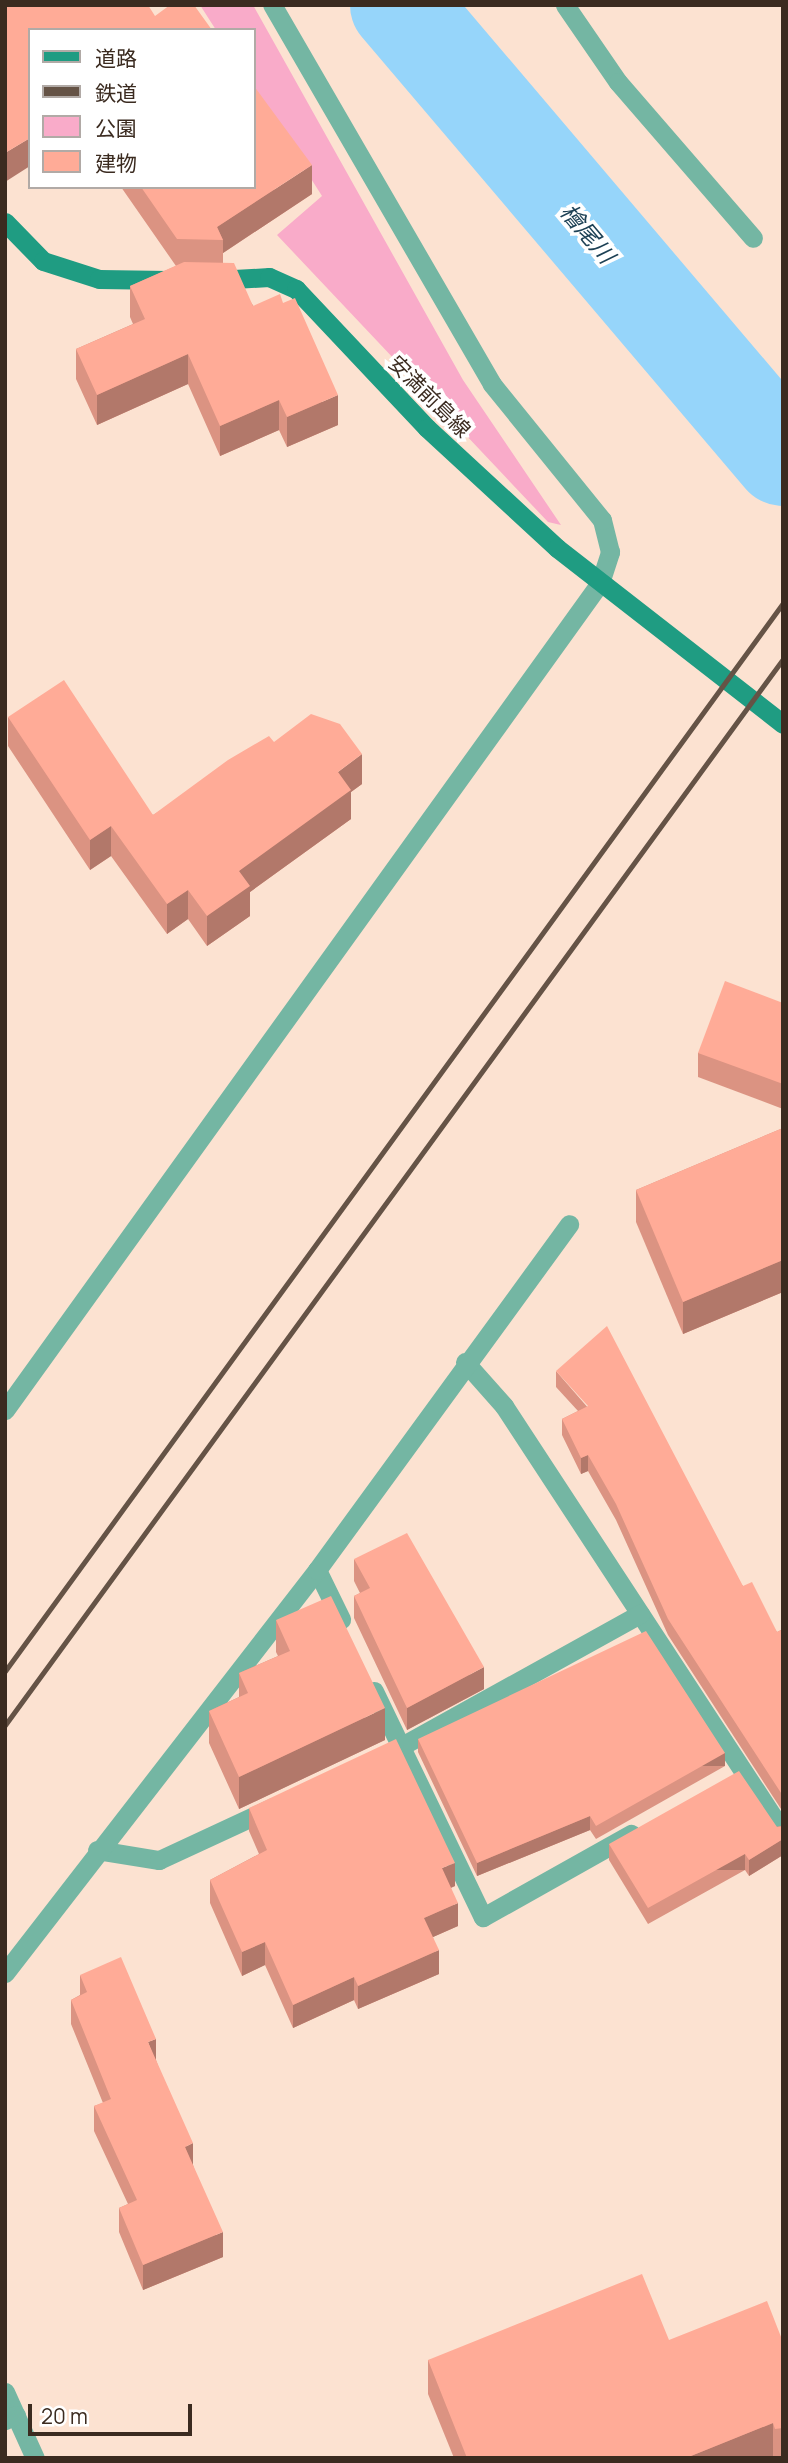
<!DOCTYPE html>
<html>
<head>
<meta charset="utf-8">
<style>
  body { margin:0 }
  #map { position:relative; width:788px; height:2463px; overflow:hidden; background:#fce2d1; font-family:Manrope,"Noto Sans JP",sans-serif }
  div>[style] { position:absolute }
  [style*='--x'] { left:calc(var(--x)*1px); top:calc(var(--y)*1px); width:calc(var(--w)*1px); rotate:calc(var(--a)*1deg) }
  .green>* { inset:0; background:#f9abc9 }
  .river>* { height:98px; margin:-49px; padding:0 49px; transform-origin:49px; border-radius:49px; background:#96d5fa }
  .service>* { height:19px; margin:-9.5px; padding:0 9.5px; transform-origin:9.5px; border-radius:9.5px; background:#74b6a3 }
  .minor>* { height:19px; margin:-9.5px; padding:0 9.5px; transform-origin:9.5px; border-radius:9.5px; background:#74b6a3 }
  .tertiary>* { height:19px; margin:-9.5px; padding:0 9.5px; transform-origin:9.5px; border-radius:9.5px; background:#74b6a3 }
  .secondary>* { height:19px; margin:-9.5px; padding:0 9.5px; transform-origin:9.5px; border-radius:9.5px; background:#1f9c82 }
  .rail>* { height:5px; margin:-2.5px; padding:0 2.5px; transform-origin:2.5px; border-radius:2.5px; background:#655346 }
  .wall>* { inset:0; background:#db9382 }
  .shaded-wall>* { inset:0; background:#b2786a; transform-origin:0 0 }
  .building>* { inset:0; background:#ffab97 }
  span { translate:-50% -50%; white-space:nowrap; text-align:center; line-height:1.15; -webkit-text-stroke:7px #fff; paint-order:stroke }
  .street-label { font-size:21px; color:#3b2b20 }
  .water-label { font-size:23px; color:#1d4155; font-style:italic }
  .frame { position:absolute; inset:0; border:7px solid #3b2b20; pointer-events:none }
  .legend { position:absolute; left:28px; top:28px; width:228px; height:161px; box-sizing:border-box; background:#fff; border:2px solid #b1aaa6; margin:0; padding:9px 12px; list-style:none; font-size:21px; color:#3b2b20 }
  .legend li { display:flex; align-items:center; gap:14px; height:35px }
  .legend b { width:35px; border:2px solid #b1aaa6 }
  .scale { position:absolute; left:28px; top:2404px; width:164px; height:32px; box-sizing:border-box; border:4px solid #3b2b20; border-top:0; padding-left:9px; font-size:21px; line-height:24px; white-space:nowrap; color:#3b2b20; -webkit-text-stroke:5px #fff; paint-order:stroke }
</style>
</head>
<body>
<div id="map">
  <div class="green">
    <div style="clip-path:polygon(200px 5px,253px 5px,463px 380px,561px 525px,548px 522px,277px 235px,322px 196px,254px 89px,254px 30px,216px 30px)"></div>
  </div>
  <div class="river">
    <div style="--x:399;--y:5;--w:593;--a:49.65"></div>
  </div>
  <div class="service">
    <div style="--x:565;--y:5;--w:93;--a:55.5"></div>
    <div style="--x:618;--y:82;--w:206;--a:49.1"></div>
  </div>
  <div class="minor">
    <div style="--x:465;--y:1362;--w:59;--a:48.4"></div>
    <div style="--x:504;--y:1406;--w:509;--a:56.78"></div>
    <div style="--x:5;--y:1410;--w:1019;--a:-54.27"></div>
    <div style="--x:600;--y:583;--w:33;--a:-72"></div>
    <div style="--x:610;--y:552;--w:33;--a:-104"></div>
    <div style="--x:602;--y:520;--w:175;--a:-129"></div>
    <div style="--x:492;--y:384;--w:438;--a:-120.1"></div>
    <div style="--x:317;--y:1570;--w:55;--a:63.9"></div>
    <div style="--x:374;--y:1691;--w:251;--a:64.3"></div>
    <div style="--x:483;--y:1917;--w:170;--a:-29.3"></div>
    <div style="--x:389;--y:1753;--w:287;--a:-29"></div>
    <div style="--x:97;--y:1850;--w:63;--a:9.2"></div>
    <div style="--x:159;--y:1860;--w:126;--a:-24.9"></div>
    <div style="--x:5;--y:1973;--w:510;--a:-52.25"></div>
    <div style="--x:317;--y:1570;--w:428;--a:-53.9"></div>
    <div style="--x:5;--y:2392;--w:72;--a:65.6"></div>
  </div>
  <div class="tertiary">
    <div style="--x:5;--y:2420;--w:12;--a:-24"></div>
  </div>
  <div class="secondary">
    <div style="--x:5;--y:222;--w:54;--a:45.7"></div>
    <div style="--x:43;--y:261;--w:59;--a:17.8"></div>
    <div style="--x:99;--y:279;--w:69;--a:0.8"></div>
    <div style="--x:216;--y:280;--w:53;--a:-3.2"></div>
    <div style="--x:269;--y:277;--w:30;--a:24"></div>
    <div style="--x:296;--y:289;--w:191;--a:46.7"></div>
    <div style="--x:427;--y:428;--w:177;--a:42.7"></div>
    <div style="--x:557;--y:548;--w:286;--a:37.9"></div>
  </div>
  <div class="rail">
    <div style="--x:5;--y:1671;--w:1321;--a:-53.93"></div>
    <div style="--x:5;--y:1725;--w:1320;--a:-53.88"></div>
  </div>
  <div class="wall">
    <div style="clip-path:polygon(121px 187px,254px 187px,312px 194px,223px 253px,223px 263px,338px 425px,287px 447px,279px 430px,220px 456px,188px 384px,97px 425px,76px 379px,76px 349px,133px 324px,130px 317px,130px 286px,176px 266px)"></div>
    <div style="clip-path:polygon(8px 717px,153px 815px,274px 742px,362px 784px,351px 792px,351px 819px,250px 892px,250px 916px,207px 946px,188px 919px,167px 934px,111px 856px,90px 870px,8px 746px)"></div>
    <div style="clip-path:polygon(783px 1003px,783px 1109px,698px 1077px,698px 1053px)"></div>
    <div style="clip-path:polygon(783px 1128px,783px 1292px,683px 1334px,636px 1222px,636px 1190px)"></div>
    <div style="clip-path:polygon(556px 1371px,743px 1586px,777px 1632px,783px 1629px,783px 1812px,668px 1635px,616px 1520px,588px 1471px,581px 1474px,562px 1435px,562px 1419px,578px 1411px,556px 1387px)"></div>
    <div style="clip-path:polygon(354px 1559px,484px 1689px,407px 1730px,354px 1618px,354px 1596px,360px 1593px,354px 1581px)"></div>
    <div style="clip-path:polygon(276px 1620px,385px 1740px,239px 1809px,209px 1743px,209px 1711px,239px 1697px,239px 1673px,278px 1656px,276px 1652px)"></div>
    <div style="clip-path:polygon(418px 1739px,725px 1766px,596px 1839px,590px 1830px,477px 1876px,418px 1752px)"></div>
    <div style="clip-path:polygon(249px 1808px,455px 1886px,451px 1888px,458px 1926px,433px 1937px,439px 1974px,358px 2009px,354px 2000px,293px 2028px,265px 1965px,242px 1976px,210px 1903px,210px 1880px,259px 1854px,249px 1831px)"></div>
    <div style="clip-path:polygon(783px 1826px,783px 1855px,749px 1876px,745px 1870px,648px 1924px,609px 1860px,609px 1844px)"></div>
    <div style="clip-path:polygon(80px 1975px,156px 2060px,193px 2165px,223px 2257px,143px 2290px,119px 2232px,119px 2208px,128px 2204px,94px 2131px,94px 2106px,103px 2103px,71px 2024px,71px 2000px,80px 1995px)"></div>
    <div style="clip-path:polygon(669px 2340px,783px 2342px,783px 2458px,773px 2458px,773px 2456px,769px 2458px,454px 2458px,428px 2394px,428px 2360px)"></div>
  </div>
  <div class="shaded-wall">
    <div style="clip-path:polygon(30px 138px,30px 166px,5px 182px,5px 153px)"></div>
    <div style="clip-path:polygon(312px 165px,312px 194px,223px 253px,223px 240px,217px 227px)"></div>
    <div style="clip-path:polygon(188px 354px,188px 384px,97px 425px,97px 395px)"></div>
    <div style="clip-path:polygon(338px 395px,338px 425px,287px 447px,287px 417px)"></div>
    <div style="clip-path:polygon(279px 400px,279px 430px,220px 456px,220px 426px)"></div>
    <div style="clip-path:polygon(362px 754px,362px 784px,351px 792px,351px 819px,250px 892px,250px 916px,207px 946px,207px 916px,239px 871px,338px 772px)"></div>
    <div style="clip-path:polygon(111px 826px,111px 856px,90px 870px,90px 840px)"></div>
    <div style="clip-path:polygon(188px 890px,188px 919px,167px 934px,167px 904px)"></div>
    <div style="clip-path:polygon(783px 1260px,783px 1292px,683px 1334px,683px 1302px)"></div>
    <div style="clip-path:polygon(588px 1455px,588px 1471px,581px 1474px,581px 1458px)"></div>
    <div style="clip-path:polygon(484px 1667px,484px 1689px,407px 1730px,407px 1708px)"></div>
    <div style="clip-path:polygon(385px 1708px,385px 1740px,239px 1809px,239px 1777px)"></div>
    <div style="left:725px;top:1753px;width:13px;height:148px;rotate:90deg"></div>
    <div style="clip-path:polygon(590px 1816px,590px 1830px,477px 1876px,477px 1863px)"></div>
    <div style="clip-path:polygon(783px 1839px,783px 1855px,749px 1876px,749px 1860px)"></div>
    <div style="left:745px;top:1854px;width:16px;height:111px;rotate:90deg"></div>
    <div style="clip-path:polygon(455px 1863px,455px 1886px,442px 1891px,442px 1868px)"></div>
    <div style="clip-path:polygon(458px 1903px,458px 1926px,424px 1941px,424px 1918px)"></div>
    <div style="clip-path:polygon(265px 1942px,265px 1965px,242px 1976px,242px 1952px)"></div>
    <div style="clip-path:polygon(439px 1950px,439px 1974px,358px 2009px,358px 1986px)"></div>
    <div style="clip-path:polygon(354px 1977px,354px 2000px,293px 2028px,293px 2005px)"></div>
    <div style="clip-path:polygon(156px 2039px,156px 2064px,148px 2042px)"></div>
    <div style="clip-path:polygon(193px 2143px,193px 2168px,185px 2147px)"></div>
    <div style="clip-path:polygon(223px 2232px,223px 2257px,143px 2290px,143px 2265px)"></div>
    <div style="clip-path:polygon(773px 2423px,773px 2456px,769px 2458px,686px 2458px)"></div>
  </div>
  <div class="building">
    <div style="clip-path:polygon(5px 5px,148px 5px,155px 16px,170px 5px,194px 5px,212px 30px,30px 30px,30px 138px,5px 153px)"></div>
    <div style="clip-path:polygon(254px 86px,312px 165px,217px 227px,223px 240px,177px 239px,141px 187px,254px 187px)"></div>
    <div style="clip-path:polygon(184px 262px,234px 263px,253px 306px,280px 294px,283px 303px,295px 298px,338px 395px,287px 417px,279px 400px,220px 426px,188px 354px,97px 395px,76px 349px,145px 319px,130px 286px)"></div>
    <div style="clip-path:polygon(64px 680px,153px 815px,228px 760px,269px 736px,274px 742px,311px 714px,340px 724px,362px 754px,338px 772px,351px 790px,239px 871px,250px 886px,207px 916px,188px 890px,167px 904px,111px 826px,90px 840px,8px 717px)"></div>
    <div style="clip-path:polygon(725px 981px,783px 1003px,783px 1084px,698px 1053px)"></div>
    <div style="clip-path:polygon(783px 1128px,783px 1260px,683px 1302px,636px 1190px)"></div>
    <div style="clip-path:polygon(607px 1326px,743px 1586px,752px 1582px,777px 1632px,783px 1629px,783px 1796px,668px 1619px,616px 1504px,588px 1455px,581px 1458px,562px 1419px,588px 1406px,556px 1371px)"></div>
    <div style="clip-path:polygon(407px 1533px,484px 1667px,407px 1708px,354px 1596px,370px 1588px,354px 1559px)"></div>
    <div style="clip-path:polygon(331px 1596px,385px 1708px,239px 1777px,209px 1711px,248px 1693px,239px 1673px,290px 1651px,276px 1620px)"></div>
    <div style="clip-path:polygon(646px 1631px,725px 1753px,596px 1826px,590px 1816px,477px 1863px,418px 1739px)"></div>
    <div style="clip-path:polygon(396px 1739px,455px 1863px,442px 1868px,458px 1903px,424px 1918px,439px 1950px,358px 1986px,354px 1977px,293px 2005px,265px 1942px,242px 1952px,210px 1880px,267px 1850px,249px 1808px)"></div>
    <div style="clip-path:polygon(739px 1771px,777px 1827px,783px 1826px,783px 1839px,749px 1860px,745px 1854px,648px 1908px,609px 1844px)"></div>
    <div style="clip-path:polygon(121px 1957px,156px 2039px,148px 2042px,193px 2143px,185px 2147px,223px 2232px,143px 2265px,119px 2208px,137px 2200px,94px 2106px,111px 2099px,71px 2000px,87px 1992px,80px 1975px)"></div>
    <div style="clip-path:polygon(642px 2274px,669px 2340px,767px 2301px,783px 2342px,783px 2428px,775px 2429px,773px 2423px,686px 2458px,467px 2458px,428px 2360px)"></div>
  </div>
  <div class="street-label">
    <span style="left:430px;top:396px;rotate:45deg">安満前島線</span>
  </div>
  <div class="water-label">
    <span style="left:588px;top:233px;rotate:50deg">檜尾川</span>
  </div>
  <div class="frame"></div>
  <ul class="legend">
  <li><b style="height:9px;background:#1f9c82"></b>道路</li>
  <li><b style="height:9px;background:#655346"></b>鉄道</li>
  <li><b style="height:19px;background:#f9abc9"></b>公園</li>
  <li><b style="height:19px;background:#ffab97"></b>建物</li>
  </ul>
  <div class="scale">20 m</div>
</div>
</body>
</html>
